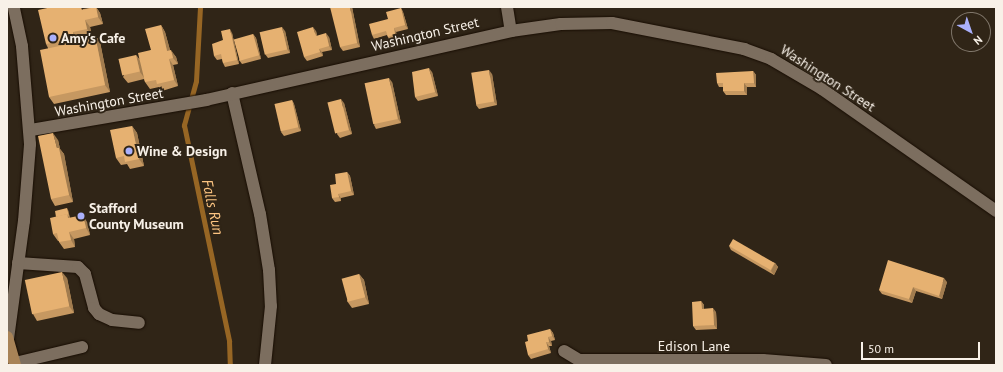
<!DOCTYPE html>
<html>
<head>
<meta charset="utf-8">
<style>
  body { margin:0 }
  #map { position:relative; width:1003px; height:372px; overflow:hidden; background:#302517; font-family:"PT Sans",sans-serif }
  div>[style] { position:absolute }
  [style*='--x'] { left:calc(var(--x)*1px); top:calc(var(--y)*1px); width:calc(var(--w)*1px); rotate:calc(var(--a)*1deg) }
  .stream>* { height:5px; margin:-2.5px; padding:0 2.5px; transform-origin:2.5px; border-radius:2.5px; background:#976624 }
  .roads { filter:drop-shadow(0 0 1px #180d03) drop-shadow(0 0 1px #180d03) }
  .minor>* { height:12px; margin:-6px; padding:0 6px; transform-origin:6px; border-radius:6px; background:#7c6e5f }
  .major>* { height:12px; margin:-6px; padding:0 6px; transform-origin:6px; border-radius:6px; background:#a88357 }
  .wall>* { inset:0; background:#c69861 }
  .shaded-wall>* { inset:0; background:#a17c4f }
  .building>* { inset:0; background:#e6b171; transform-origin:0 0 }
  .dots>* { width:11px; height:11px; translate:-50% -50%; box-sizing:border-box; border:2px solid #302517; border-radius:50% }
  span { translate:-50% -50%; white-space:nowrap; text-align:center; line-height:1.15; -webkit-text-stroke:4px #302517; paint-order:stroke }
  .street-label { font-size:14px; color:#f8f1e8 }
  .poi-label { font-size:14px; color:#f8f1e8; font-weight:700 }
  .left { translate:0 -50%; text-align:left }
  .water-label { font-size:15px; color:#fcc481; font-style:italic }
  .frame { position:absolute; inset:0; border:8px solid #f8f1e8; pointer-events:none }
  .north { position:absolute; left:951px; top:12px; width:40px; height:40px; box-sizing:border-box; background:#302517; border:1px solid #80776b; border-radius:50%; rotate:140deg; font-size:11px; font-weight:700; line-height:16px; text-align:center; color:#f8f1e8 }
  .north::after { content:''; display:block; margin:auto; width:14px; height:18px; background:#aab0fb; clip-path:polygon(50% 0,100% 100%,50% 72%,0 100%) }
  .scale { position:absolute; left:861px; top:342px; width:119px; height:18px; box-sizing:border-box; border:2px solid #f8f1e8; border-top:0; padding-left:5px; font-size:12px; line-height:14px; white-space:nowrap; color:#f8f1e8; -webkit-text-stroke:3px #302517; paint-order:stroke }
</style>
</head>
<body>
<div id="map">
  <div class="stream">
    <div style="--x:200;--y:7;--w:74;--a:93.1"></div>
    <div style="--x:196;--y:81;--w:46;--a:105.3"></div>
    <div style="--x:184;--y:125;--w:221;--a:78.2"></div>
    <div style="--x:229;--y:341;--w:24;--a:88"></div>
  </div>
  <div class="roads">
    <div class="minor">
      <div style="--x:507;--y:7;--w:24;--a:81"></div>
      <div style="--x:232;--y:93;--w:124;--a:77"></div>
      <div style="--x:260;--y:214;--w:57;--a:80.9"></div>
      <div style="--x:269;--y:270;--w:36;--a:87"></div>
      <div style="--x:271;--y:306;--w:59;--a:95.8"></div>
      <div style="--x:31;--y:130;--w:178;--a:-9.7"></div>
      <div style="--x:206;--y:100;--w:313;--a:-12.7"></div>
      <div style="--x:511;--y:31;--w:50;--a:-8"></div>
      <div style="--x:561;--y:24;--w:51;--a:-1.1"></div>
      <div style="--x:612;--y:23;--w:135;--a:11.1"></div>
      <div style="--x:744;--y:49;--w:29;--a:20"></div>
      <div style="--x:771;--y:59;--w:59;--a:30.5"></div>
      <div style="--x:822;--y:89;--w:213;--a:35"></div>
      <div style="--x:18;--y:263;--w:60;--a:3.8"></div>
      <div style="--x:78;--y:267;--w:10;--a:45"></div>
      <div style="--x:85;--y:274;--w:35;--a:75"></div>
      <div style="--x:94;--y:308;--w:8;--a:50"></div>
      <div style="--x:99;--y:314;--w:14;--a:25"></div>
      <div style="--x:112;--y:320;--w:27;--a:6"></div>
      <div style="--x:8;--y:339;--w:119;--a:-82.3"></div>
      <div style="--x:24;--y:221;--w:77;--a:-85.5"></div>
      <div style="--x:30;--y:144;--w:98;--a:-94.7"></div>
      <div style="--x:22;--y:46;--w:40;--a:-102"></div>
      <div style="--x:564;--y:351;--w:17;--a:31"></div>
      <div style="--x:579;--y:360;--w:184;--a:0"></div>
      <div style="--x:763;--y:360;--w:63;--a:4.5"></div>
      <div style="--x:15;--y:363;--w:69;--a:-13.4"></div>
    </div>
    <div class="major">
      <div style="--x:7;--y:337;--w:29;--a:74"></div>
    </div>
  </div>
  <div class="wall">
    <div style="clip-path:polygon(96px 7px,100px 13px,103px 24px,90px 27px,92px 36px,95px 35px,100px 42px,110px 92px,54px 104px,49px 97px,48px 48px,46px 44px,83px 9px)"></div>
    <div style="clip-path:polygon(352px 7px,360px 47px,343px 51px,340px 47px)"></div>
    <div style="clip-path:polygon(401px 8px,403px 12px,408px 29px,396px 32px,398px 38px,390px 41px,387px 35px,374px 39px,372px 35px)"></div>
    <div style="clip-path:polygon(161px 25px,165px 32px,170px 50px,176px 57px,178px 64px,173px 65px,178px 86px,162px 91px,159px 87px,150px 89px,145px 82px,144px 79px,128px 83px,123px 77px,136px 55px,139px 59px,151px 50px)"></div>
    <div style="clip-path:polygon(285px 31px,290px 53px,268px 58px,265px 54px)"></div>
    <div style="clip-path:polygon(316px 31px,317px 36px,329px 37px,332px 50px,322px 52px,323px 56px,307px 61px,304px 57px)"></div>
    <div style="clip-path:polygon(232px 33px,239px 64px,225px 67px,223px 63px,222px 59px,217px 60px,214px 56px,223px 40px)"></div>
    <div style="clip-path:polygon(253px 34px,256px 38px,261px 59px,242px 64px,239px 60px)"></div>
    <div style="clip-path:polygon(753px 71px,756px 75px,756px 87px,747px 87px,747px 95px,726px 95px,723px 91px,723px 87px,719px 87px,717px 83px)"></div>
    <div style="clip-path:polygon(432px 72px,438px 96px,418px 101px,415px 97px)"></div>
    <div style="clip-path:polygon(492px 74px,497px 105px,479px 109px,476px 105px)"></div>
    <div style="clip-path:polygon(392px 82px,401px 123px,376px 129px,374px 125px)"></div>
    <div style="clip-path:polygon(292px 100px,294px 104px,301px 131px,284px 136px,281px 132px)"></div>
    <div style="clip-path:polygon(344px 103px,352px 134px,340px 138px,337px 134px)"></div>
    <div style="clip-path:polygon(132px 126px,137px 133px,144px 166px,130px 169px,127px 164px,121px 165px,116px 158px)"></div>
    <div style="clip-path:polygon(58px 140px,60px 149px,64px 154px,73px 202px,55px 206px,51px 199px)"></div>
    <div style="clip-path:polygon(347px 172px,350px 176px,354px 195px,341px 198px,341px 201px,335px 202px,332px 198px,336px 184px)"></div>
    <div style="clip-path:polygon(68px 210px,70px 218px,87px 222px,90px 235px,74px 239px,75px 247px,64px 249px,59px 242px,59px 241px,58px 241px,53px 234px,56px 217px)"></div>
    <div style="clip-path:polygon(729px 246px,775px 263px,778px 267px,774px 275px,731px 250px)"></div>
    <div style="clip-path:polygon(359px 274px,364px 280px,369px 304px,352px 308px,347px 301px)"></div>
    <div style="clip-path:polygon(67px 278px,74px 313px,37px 321px,33px 314px)"></div>
    <div style="clip-path:polygon(947px 282px,942px 299px,916px 291px,912px 303px,882px 294px,879px 290px)"></div>
    <div style="clip-path:polygon(701px 301px,704px 305px,704px 309px,716px 312px,717px 329px,696px 330px,693px 326px)"></div>
    <div style="clip-path:polygon(550px 329px,553px 333px,555px 340px,551px 341px,552px 346px,549px 346px,551px 353px,531px 359px,528px 355px,528px 341px)"></div>
  </div>
  <div class="shaded-wall">
    <div style="clip-path:polygon(96px 7px,100px 13px,103px 24px,98px 17px)"></div>
    <div style="clip-path:polygon(350px 7px,352px 7px,360px 47px,357px 43px)"></div>
    <div style="clip-path:polygon(401px 8px,403px 12px,408px 29px,405px 25px)"></div>
    <div style="clip-path:polygon(85px 20px,90px 27px,92px 36px,87px 29px)"></div>
    <div style="clip-path:polygon(161px 25px,165px 32px,172px 58px,167px 51px)"></div>
    <div style="clip-path:polygon(282px 27px,285px 31px,290px 53px,287px 49px)"></div>
    <div style="clip-path:polygon(313px 27px,316px 31px,318px 40px,316px 36px)"></div>
    <div style="clip-path:polygon(394px 28px,396px 32px,398px 38px,395px 34px)"></div>
    <div style="clip-path:polygon(230px 29px,232px 33px,239px 64px,237px 60px)"></div>
    <div style="clip-path:polygon(73px 32px,78px 39px,79px 44px,74px 38px)"></div>
    <div style="clip-path:polygon(326px 33px,329px 37px,332px 50px,329px 46px)"></div>
    <div style="clip-path:polygon(253px 34px,256px 38px,261px 59px,259px 55px)"></div>
    <div style="clip-path:polygon(95px 35px,100px 42px,110px 92px,105px 85px)"></div>
    <div style="clip-path:polygon(319px 49px,322px 52px,323px 56px,320px 52px)"></div>
    <div style="clip-path:polygon(171px 50px,176px 57px,178px 64px,173px 58px)"></div>
    <div style="clip-path:polygon(136px 55px,141px 61px,145px 79px,140px 72px)"></div>
    <div style="clip-path:polygon(169px 59px,173px 65px,178px 86px,174px 80px)"></div>
    <div style="clip-path:polygon(429px 68px,432px 72px,438px 96px,435px 92px)"></div>
    <div style="clip-path:polygon(489px 70px,492px 74px,497px 105px,494px 102px)"></div>
    <div style="clip-path:polygon(753px 71px,756px 75px,756px 87px,754px 83px)"></div>
    <div style="clip-path:polygon(389px 78px,392px 82px,401px 123px,398px 119px)"></div>
    <div style="clip-path:polygon(744px 83px,747px 87px,747px 95px,744px 91px)"></div>
    <div style="clip-path:polygon(341px 99px,344px 103px,352px 134px,349px 130px)"></div>
    <div style="clip-path:polygon(292px 100px,294px 104px,301px 131px,298px 127px)"></div>
    <div style="clip-path:polygon(132px 126px,137px 133px,144px 166px,139px 159px)"></div>
    <div style="clip-path:polygon(53px 133px,58px 140px,60px 149px,64px 154px,73px 202px,69px 195px,57px 148px)"></div>
    <div style="clip-path:polygon(347px 172px,350px 176px,354px 195px,351px 191px)"></div>
    <div style="clip-path:polygon(338px 194px,341px 198px,341px 201px,339px 197px)"></div>
    <div style="clip-path:polygon(67px 208px,68px 210px,70px 219px,68px 218px)"></div>
    <div style="clip-path:polygon(83px 215px,87px 222px,90px 235px,86px 228px)"></div>
    <div style="clip-path:polygon(69px 232px,74px 239px,75px 247px,71px 240px)"></div>
    <div style="clip-path:polygon(775px 263px,778px 267px,774px 275px,771px 271px)"></div>
    <div style="clip-path:polygon(62px 272px,67px 278px,74px 313px,69px 306px)"></div>
    <div style="clip-path:polygon(359px 274px,364px 280px,369px 304px,365px 297px)"></div>
    <div style="clip-path:polygon(944px 278px,947px 282px,942px 299px,939px 296px)"></div>
    <div style="clip-path:polygon(913px 287px,916px 291px,912px 303px,909px 299px)"></div>
    <div style="clip-path:polygon(701px 301px,704px 305px,704px 313px,702px 309px)"></div>
    <div style="clip-path:polygon(713px 308px,716px 312px,717px 329px,714px 325px)"></div>
    <div style="clip-path:polygon(550px 329px,553px 333px,555px 340px,552px 336px)"></div>
    <div style="clip-path:polygon(548px 337px,551px 341px,552px 346px,549px 342px)"></div>
    <div style="clip-path:polygon(546px 342px,549px 346px,551px 353px,548px 349px)"></div>
  </div>
  <div class="building">
    <div style="clip-path:polygon(52px 7px,81px 7px,82px 10px,96px 7px,98px 17px,85px 20px,87px 29px,73px 32px,74px 38px,46px 44px,38px 10px)"></div>
    <div style="clip-path:polygon(330px 7px,350px 7px,357px 43px,340px 47px)"></div>
    <div style="clip-path:polygon(401px 8px,405px 25px,394px 28px,395px 34px,388px 37px,386px 31px,372px 35px,369px 24px,388px 19px,386px 12px)"></div>
    <div style="clip-path:polygon(161px 25px,167px 51px,171px 50px,173px 58px,169px 59px,174px 80px,157px 84px,156px 80px,145px 82px,138px 53px,151px 50px,145px 29px)"></div>
    <div style="left:282px;top:27px;width:23px;height:23px;rotate:77deg"></div>
    <div style="clip-path:polygon(313px 27px,316px 36px,326px 33px,329px 46px,319px 49px,320px 52px,304px 57px,297px 32px)"></div>
    <div style="clip-path:polygon(230px 29px,237px 60px,223px 63px,221px 54px,214px 56px,212px 44px,223px 40px,221px 31px)"></div>
    <div style="left:253px;top:34px;width:22px;height:20px;rotate:74deg"></div>
    <div style="clip-path:polygon(95px 35px,105px 85px,49px 97px,40px 50px,79px 42px,78px 39px)"></div>
    <div style="left:136px;top:55px;width:17px;height:18px;rotate:77deg"></div>
    <div style="clip-path:polygon(429px 68px,435px 92px,415px 97px,412px 72px)"></div>
    <div style="left:489px;top:70px;width:32px;height:18px;rotate:81deg"></div>
    <div style="clip-path:polygon(753px 71px,754px 83px,744px 83px,744px 91px,723px 91px,723px 83px,717px 83px,716px 73px)"></div>
    <div style="left:389px;top:78px;width:42px;height:25px;rotate:78deg"></div>
    <div style="left:341px;top:99px;width:32px;height:14px;rotate:76deg"></div>
    <div style="left:292px;top:100px;width:28px;height:18px;rotate:77deg"></div>
    <div style="clip-path:polygon(132px 126px,139px 159px,125px 162px,124px 156px,116px 158px,110px 130px)"></div>
    <div style="clip-path:polygon(53px 133px,57px 148px,59px 148px,69px 195px,51px 199px,38px 136px)"></div>
    <div style="clip-path:polygon(347px 172px,351px 191px,338px 194px,339px 197px,332px 198px,330px 185px,336px 184px,335px 174px)"></div>
    <div style="clip-path:polygon(67px 208px,69px 217px,67px 214px,56px 217px,55px 211px)"></div>
    <div style="clip-path:polygon(67px 214px,68px 218px,83px 215px,86px 228px,69px 232px,71px 240px,59px 242px,57px 233px,53px 234px,50px 218px)"></div>
    <div style="left:733px;top:239px;width:48px;height:8px;rotate:30deg"></div>
    <div style="clip-path:polygon(888px 260px,944px 278px,939px 296px,913px 287px,909px 299px,879px 290px)"></div>
    <div style="left:62px;top:272px;width:35px;height:38px;rotate:78deg"></div>
    <div style="left:359px;top:274px;width:24px;height:18px;rotate:75deg"></div>
    <div style="clip-path:polygon(701px 301px,702px 309px,713px 308px,714px 325px,693px 326px,692px 302px)"></div>
    <div style="clip-path:polygon(550px 329px,552px 336px,548px 337px,549px 342px,546px 342px,548px 349px,528px 355px,525px 342px,528px 341px,527px 335px)"></div>
  </div>
  <div class="dots">
    <div style="left:53px;top:38px;background:#aab0fb"></div>
    <div style="left:129px;top:151px;background:#aab0fb"></div>
    <div style="left:81px;top:216px;background:#aab0fb"></div>
  </div>
  <div class="street-label">
    <span style="left:425px;top:34px;rotate:-13deg">Washington Street</span>
    <span style="left:828px;top:78px;rotate:33deg">Washington Street</span>
    <span style="left:109px;top:102px;rotate:-10deg">Washington Street</span>
    <span style="left:694px;top:346px">Edison Lane</span>
  </div>
  <div class="poi-label">
    <span class="left" style="left:61px;top:38px">Amy's Cafe</span>
    <span class="left" style="left:137px;top:151px">Wine &amp; Design</span>
    <span class="left" style="left:89px;top:216px">Stafford<br>County Museum</span>
  </div>
  <div class="water-label">
    <span style="left:213px;top:207px;rotate:78deg">Falls Run</span>
  </div>
  <div class="frame"></div>
  <div class="north">N</div>
  <div class="scale">50 m</div>
</div>
</body>
</html>
